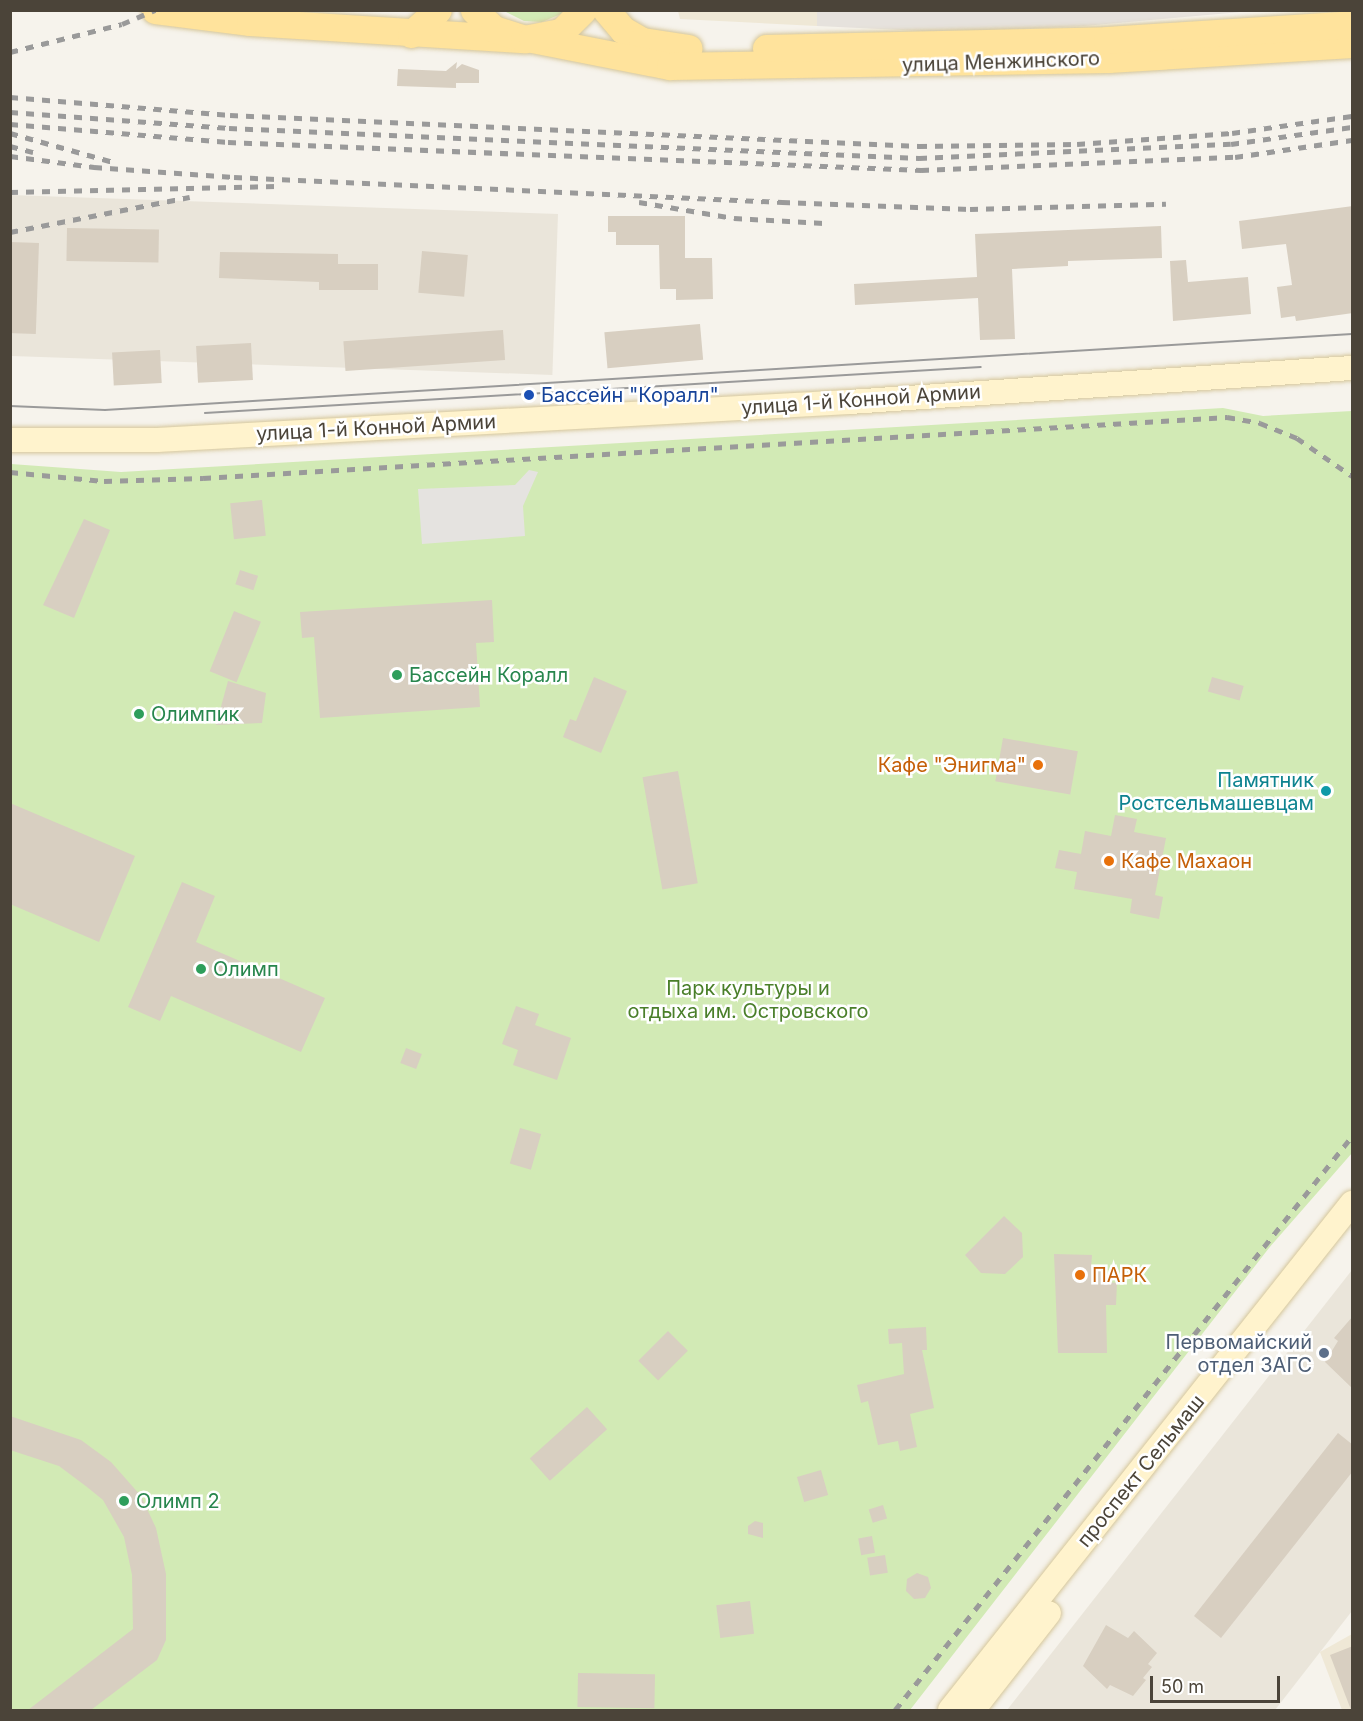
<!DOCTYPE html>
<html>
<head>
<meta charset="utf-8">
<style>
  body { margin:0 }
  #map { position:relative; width:1363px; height:1721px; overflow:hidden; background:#f6f3ec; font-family:Inter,sans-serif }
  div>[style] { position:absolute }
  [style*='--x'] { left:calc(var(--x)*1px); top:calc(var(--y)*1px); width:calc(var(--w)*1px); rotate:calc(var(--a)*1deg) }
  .residential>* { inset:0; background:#eae5da; transform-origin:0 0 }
  .industrial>* { inset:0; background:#e6e2dd }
  .education>* { inset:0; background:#efe8d6 }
  .green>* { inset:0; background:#d2eab5 }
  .parking>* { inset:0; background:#e5e3e0 }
  .building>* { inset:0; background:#d8cfc1; transform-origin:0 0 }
  .roads { filter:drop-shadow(0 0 2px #d6c79b) drop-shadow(0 0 2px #d6c79b) }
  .secondary>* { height:24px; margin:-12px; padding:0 12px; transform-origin:12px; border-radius:12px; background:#fff3cd }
  .primary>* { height:27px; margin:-13.5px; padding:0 13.5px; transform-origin:13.5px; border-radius:13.5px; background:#ffe39c }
  .tram>* { height:1.5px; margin:-0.75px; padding:0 0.75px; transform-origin:0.75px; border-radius:0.75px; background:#9a9a9a }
  .rail>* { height:4.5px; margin-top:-2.25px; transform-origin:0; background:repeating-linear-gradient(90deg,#9a9a9a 0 8px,transparent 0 16px) }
  .dots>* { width:16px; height:16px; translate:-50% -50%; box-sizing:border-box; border:3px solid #fff; border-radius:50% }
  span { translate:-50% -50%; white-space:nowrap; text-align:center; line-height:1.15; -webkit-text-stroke:5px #fff; paint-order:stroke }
  .street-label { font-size:20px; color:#4b4439 }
  .transit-label { font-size:20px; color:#164399 }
  .left { translate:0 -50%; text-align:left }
  .leisure-label { font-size:20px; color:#27864d }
  .food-label { font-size:20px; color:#c56008 }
  .right { translate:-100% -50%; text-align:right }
  .culture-label { font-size:20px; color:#0d838f }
  .park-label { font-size:20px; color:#4a7f2a }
  .service-label { font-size:20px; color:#4e5e75 }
  .frame { position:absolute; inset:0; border:12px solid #4b4439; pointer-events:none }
  .scale { position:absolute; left:1150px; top:1676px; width:130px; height:27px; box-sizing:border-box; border:3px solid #4b4439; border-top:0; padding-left:8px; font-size:18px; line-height:21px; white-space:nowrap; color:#4b4439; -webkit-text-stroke:4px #fff; paint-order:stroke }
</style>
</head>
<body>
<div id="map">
  <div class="residential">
    <div style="left:558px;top:214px;width:161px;height:548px;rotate:92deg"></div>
    <div style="clip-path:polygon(1352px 1270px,1352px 1611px,1275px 1710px,1007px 1710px)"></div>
  </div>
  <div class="industrial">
    <div style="clip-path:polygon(817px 11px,1252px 11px,1084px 26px,944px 32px,817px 26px)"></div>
  </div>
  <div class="education">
    <div style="clip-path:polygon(678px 11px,817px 11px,817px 26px,680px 19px)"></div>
    <div style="clip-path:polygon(1352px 1634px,1352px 1710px,1342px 1710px,1320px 1652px)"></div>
  </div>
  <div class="green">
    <div style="clip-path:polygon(504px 11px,568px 11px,542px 22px,524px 21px)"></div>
    <div style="clip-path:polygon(1223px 408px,1263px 416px,1352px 411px,1352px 1153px,1269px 1248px,910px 1710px,11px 1710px,11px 464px,121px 472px)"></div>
  </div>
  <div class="parking">
    <div style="clip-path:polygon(529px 470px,538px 472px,523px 506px,525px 536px,422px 544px,418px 489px,515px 485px)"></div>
  </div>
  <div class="building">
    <div style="clip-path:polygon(457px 62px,456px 69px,462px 64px,479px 70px,479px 83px,456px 83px,456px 88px,397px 86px,398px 69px,446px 71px)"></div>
    <div style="clip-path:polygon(1353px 206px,1353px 313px,1296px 321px,1295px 316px,1281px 318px,1277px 287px,1292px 285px,1286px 244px,1242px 249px,1239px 221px)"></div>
    <div style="clip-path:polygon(608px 216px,685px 216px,685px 258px,712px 258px,713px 299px,676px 300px,676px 289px,660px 289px,659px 245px,616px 245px,616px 232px,608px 232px)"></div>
    <div style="clip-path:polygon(1161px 226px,1162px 258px,1068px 261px,1068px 266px,1012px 269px,1015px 339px,980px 340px,978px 298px,855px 305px,854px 284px,977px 277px,975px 234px)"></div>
    <div style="left:67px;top:228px;width:92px;height:33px;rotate:1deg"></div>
    <div style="left:10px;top:242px;width:29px;height:91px;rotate:2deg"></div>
    <div style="left:422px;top:251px;width:46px;height:42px;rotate:5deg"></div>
    <div style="clip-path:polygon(220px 252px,338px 254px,338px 264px,378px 264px,378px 290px,319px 290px,319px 282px,219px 278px)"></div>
    <div style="clip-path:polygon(1186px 260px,1188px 282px,1248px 277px,1251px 314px,1173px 321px,1170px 261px)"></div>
    <div style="left:700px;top:324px;width:36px;height:96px;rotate:85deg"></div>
    <div style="left:503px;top:330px;width:30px;height:160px;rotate:86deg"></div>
    <div style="left:251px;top:343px;width:37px;height:55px;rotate:87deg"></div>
    <div style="left:160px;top:350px;width:33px;height:48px;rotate:87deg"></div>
    <div style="left:262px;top:500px;width:36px;height:32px;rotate:84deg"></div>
    <div style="clip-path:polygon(84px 519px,110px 530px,74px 618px,43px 605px)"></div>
    <div style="left:240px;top:570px;width:19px;height:15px;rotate:18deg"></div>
    <div style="clip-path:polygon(492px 600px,494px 642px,476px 643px,480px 707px,320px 718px,314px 637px,302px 638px,300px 612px)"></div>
    <div style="left:234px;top:611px;width:29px;height:65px;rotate:22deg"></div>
    <div style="clip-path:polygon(594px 677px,627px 691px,601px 753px,563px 737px,570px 719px,576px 721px)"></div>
    <div style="left:1212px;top:677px;width:33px;height:15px;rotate:16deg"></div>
    <div style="clip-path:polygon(228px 681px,266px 693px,262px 723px,216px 725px)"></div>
    <div style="left:1003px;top:738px;width:76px;height:44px;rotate:10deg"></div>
    <div style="left:678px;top:771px;width:114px;height:36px;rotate:80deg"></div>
    <div style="clip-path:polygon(10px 803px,135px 856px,99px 942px,10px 904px)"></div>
    <div style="clip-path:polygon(1115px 815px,1137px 819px,1134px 832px,1166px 838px,1155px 895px,1163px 897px,1159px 919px,1130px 913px,1132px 899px,1074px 889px,1077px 872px,1055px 868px,1059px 850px,1081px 854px,1085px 831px,1111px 836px)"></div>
    <div style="clip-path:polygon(182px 882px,215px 896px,196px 942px,325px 998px,301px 1052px,171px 996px,160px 1021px,128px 1007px)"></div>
    <div style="clip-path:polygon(516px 1006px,539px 1014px,535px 1025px,571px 1038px,557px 1080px,513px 1065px,518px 1050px,502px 1044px)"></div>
    <div style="left:406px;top:1048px;width:17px;height:16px;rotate:21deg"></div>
    <div style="left:520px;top:1128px;width:22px;height:37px;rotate:16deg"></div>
    <div style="clip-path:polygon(1004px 1216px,1022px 1233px,1023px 1257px,1005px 1274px,981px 1273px,965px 1255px)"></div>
    <div style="clip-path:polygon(1054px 1254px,1092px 1255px,1091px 1268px,1107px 1268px,1107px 1282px,1117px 1283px,1116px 1305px,1106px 1305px,1107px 1353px,1058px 1353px)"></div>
    <div style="clip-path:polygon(1353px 1316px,1353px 1389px,1325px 1362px,1338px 1341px,1334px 1338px)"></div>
    <div style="clip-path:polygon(926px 1327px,927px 1350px,922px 1350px,934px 1408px,910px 1414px,917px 1447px,900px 1451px,898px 1441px,878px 1445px,868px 1401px,861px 1403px,857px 1385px,904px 1374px,902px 1343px,889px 1344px,888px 1329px)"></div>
    <div style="left:668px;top:1331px;width:28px;height:42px;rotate:45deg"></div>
    <div style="left:587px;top:1407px;width:30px;height:77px;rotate:48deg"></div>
    <div style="clip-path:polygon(10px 1416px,81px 1440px,111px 1462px,141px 1496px,156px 1528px,166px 1574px,166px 1640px,157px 1660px,91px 1710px,28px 1710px,133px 1629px,132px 1575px,124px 1537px,103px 1500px,87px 1487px,59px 1466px,10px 1450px)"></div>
    <div style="clip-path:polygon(1338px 1433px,1353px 1445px,1353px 1471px,1221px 1638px,1194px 1616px)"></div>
    <div style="left:821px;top:1470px;width:26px;height:25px;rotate:74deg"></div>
    <div style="left:883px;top:1505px;width:14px;height:15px;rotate:73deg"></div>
    <div style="clip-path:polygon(755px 1521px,763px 1523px,763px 1538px,748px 1534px,748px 1526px)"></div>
    <div style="left:872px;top:1536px;width:17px;height:14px;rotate:80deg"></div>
    <div style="left:885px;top:1555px;width:18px;height:18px;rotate:81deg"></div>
    <div style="clip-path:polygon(917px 1573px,928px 1577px,931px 1588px,925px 1598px,914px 1599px,906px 1591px,907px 1579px)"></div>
    <div style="left:750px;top:1601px;width:33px;height:34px;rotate:83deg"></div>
    <div style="clip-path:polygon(1106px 1625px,1128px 1638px,1134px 1631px,1157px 1653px,1148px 1664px,1152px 1667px,1143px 1678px,1146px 1680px,1133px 1696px,1110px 1685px,1107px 1689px,1083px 1666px)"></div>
    <div style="clip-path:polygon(1353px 1646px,1353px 1710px,1351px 1710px,1330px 1655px)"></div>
    <div style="left:578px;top:1673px;width:77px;height:34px;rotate:1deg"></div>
  </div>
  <div class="roads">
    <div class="secondary">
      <div style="--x:10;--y:440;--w:147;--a:0"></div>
      <div style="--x:157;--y:440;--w:693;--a:-3.14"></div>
      <div style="--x:849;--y:402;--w:504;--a:-3.87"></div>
      <div style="--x:950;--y:1710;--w:647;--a:-51.59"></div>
      <div style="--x:973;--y:1710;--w:123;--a:-51.9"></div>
    </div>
    <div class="primary">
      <div style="--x:155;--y:10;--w:96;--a:7.2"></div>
      <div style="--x:250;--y:22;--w:275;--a:3.6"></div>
      <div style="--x:474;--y:10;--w:28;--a:44"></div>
      <div style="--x:494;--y:29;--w:32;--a:18"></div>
      <div style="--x:524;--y:39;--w:38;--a:-11"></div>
      <div style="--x:561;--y:32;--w:31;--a:-45"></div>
      <div style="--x:606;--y:10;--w:26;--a:50"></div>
      <div style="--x:623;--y:30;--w:22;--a:30"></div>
      <div style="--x:642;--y:41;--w:47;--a:8.7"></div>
      <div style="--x:411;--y:34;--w:36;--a:-42"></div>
      <div style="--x:532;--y:39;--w:141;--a:11.1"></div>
      <div style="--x:670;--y:66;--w:438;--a:-0.9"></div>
      <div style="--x:1108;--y:59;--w:244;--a:-3.5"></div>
      <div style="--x:766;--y:48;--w:341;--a:-1.3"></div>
      <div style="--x:1107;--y:40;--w:246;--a:-3.7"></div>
    </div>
  </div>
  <div class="tram">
    <div style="--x:10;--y:406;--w:95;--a:2.4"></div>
    <div style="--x:105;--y:410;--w:1249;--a:-3.49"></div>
    <div style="--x:205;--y:413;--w:777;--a:-3.39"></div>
  </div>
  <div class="rail">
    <div style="--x:10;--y:52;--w:115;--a:-14"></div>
    <div style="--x:122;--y:24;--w:36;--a:-23"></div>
    <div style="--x:10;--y:97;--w:221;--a:4.7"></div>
    <div style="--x:230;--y:115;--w:690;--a:2.58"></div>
    <div style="--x:919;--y:146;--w:158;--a:-0.7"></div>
    <div style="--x:1077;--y:144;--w:155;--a:-4.1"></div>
    <div style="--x:1232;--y:133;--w:121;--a:-8.1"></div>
    <div style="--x:10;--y:112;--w:220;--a:4.2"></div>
    <div style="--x:229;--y:128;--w:691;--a:2.49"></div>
    <div style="--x:919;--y:158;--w:312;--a:-2.6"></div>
    <div style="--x:1231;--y:144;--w:122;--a:-8"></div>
    <div style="--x:10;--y:124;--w:219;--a:4.7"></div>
    <div style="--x:228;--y:142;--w:694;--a:2.31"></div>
    <div style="--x:921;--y:170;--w:314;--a:-2.4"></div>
    <div style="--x:1235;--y:157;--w:118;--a:-8.3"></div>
    <div style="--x:10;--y:133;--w:111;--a:15.7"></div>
    <div style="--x:10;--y:146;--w:24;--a:15"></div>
    <div style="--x:10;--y:156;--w:85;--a:7.5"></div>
    <div style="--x:94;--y:167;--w:140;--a:4.1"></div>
    <div style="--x:234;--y:177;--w:549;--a:2.61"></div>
    <div style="--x:782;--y:202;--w:188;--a:2.1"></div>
    <div style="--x:970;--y:209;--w:196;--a:-1.5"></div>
    <div style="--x:10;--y:192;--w:267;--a:-1.3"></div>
    <div style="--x:639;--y:202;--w:96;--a:9.6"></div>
    <div style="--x:734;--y:218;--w:90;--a:3.2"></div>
    <div style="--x:10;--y:232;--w:183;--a:-11"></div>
    <div style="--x:10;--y:472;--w:94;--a:5.5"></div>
    <div style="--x:104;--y:481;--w:99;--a:-1.7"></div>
    <div style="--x:203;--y:478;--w:1026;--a:-3.41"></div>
    <div style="--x:1227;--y:417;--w:34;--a:10"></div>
    <div style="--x:1260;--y:423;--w:40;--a:22"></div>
    <div style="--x:1297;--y:438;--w:67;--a:34.6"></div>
    <div style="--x:895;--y:1710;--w:734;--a:-51.47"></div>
  </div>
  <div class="dots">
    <div style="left:529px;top:395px;background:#1a4fb4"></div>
    <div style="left:397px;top:675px;background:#2e9e5b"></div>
    <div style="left:139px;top:714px;background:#2e9e5b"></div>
    <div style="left:1038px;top:765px;background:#e8710a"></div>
    <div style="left:1326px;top:791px;background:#0f9aa8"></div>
    <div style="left:1109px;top:861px;background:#e8710a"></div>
    <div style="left:201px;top:969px;background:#2e9e5b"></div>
    <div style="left:1080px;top:1275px;background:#e8710a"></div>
    <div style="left:1324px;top:1353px;background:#5c6f8a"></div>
    <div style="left:124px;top:1501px;background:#2e9e5b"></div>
  </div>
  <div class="street-label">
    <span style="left:1001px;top:62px;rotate:-2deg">улица Менжинского</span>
    <span style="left:861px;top:400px;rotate:-4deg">улица 1-й Конной Армии</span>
    <span style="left:376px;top:428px;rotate:-3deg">улица 1-й Конной Армии</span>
    <span style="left:1141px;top:1471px;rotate:-51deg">проспект Сельмаш</span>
  </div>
  <div class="transit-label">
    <span class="left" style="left:541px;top:395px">Бассейн "Коралл"</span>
  </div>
  <div class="leisure-label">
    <span class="left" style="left:409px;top:675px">Бассейн Коралл</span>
    <span class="left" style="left:151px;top:714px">Олимпик</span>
    <span class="left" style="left:213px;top:969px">Олимп</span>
    <span class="left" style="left:136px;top:1501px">Олимп 2</span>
  </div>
  <div class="food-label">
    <span class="right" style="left:1026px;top:765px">Кафе "Энигма"</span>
    <span class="left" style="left:1121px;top:861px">Кафе Махаон</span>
    <span class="left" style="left:1092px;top:1275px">ПАРК</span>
  </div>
  <div class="culture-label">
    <span class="right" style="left:1314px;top:792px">Памятник<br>Ростсельмашевцам</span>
  </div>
  <div class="park-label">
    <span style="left:748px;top:1000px">Парк культуры и<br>отдыха им. Островского</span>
  </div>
  <div class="service-label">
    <span class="right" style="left:1312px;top:1354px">Первомайский<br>отдел ЗАГС</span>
  </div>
  <div class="frame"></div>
  <div class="scale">50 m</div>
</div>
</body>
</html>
